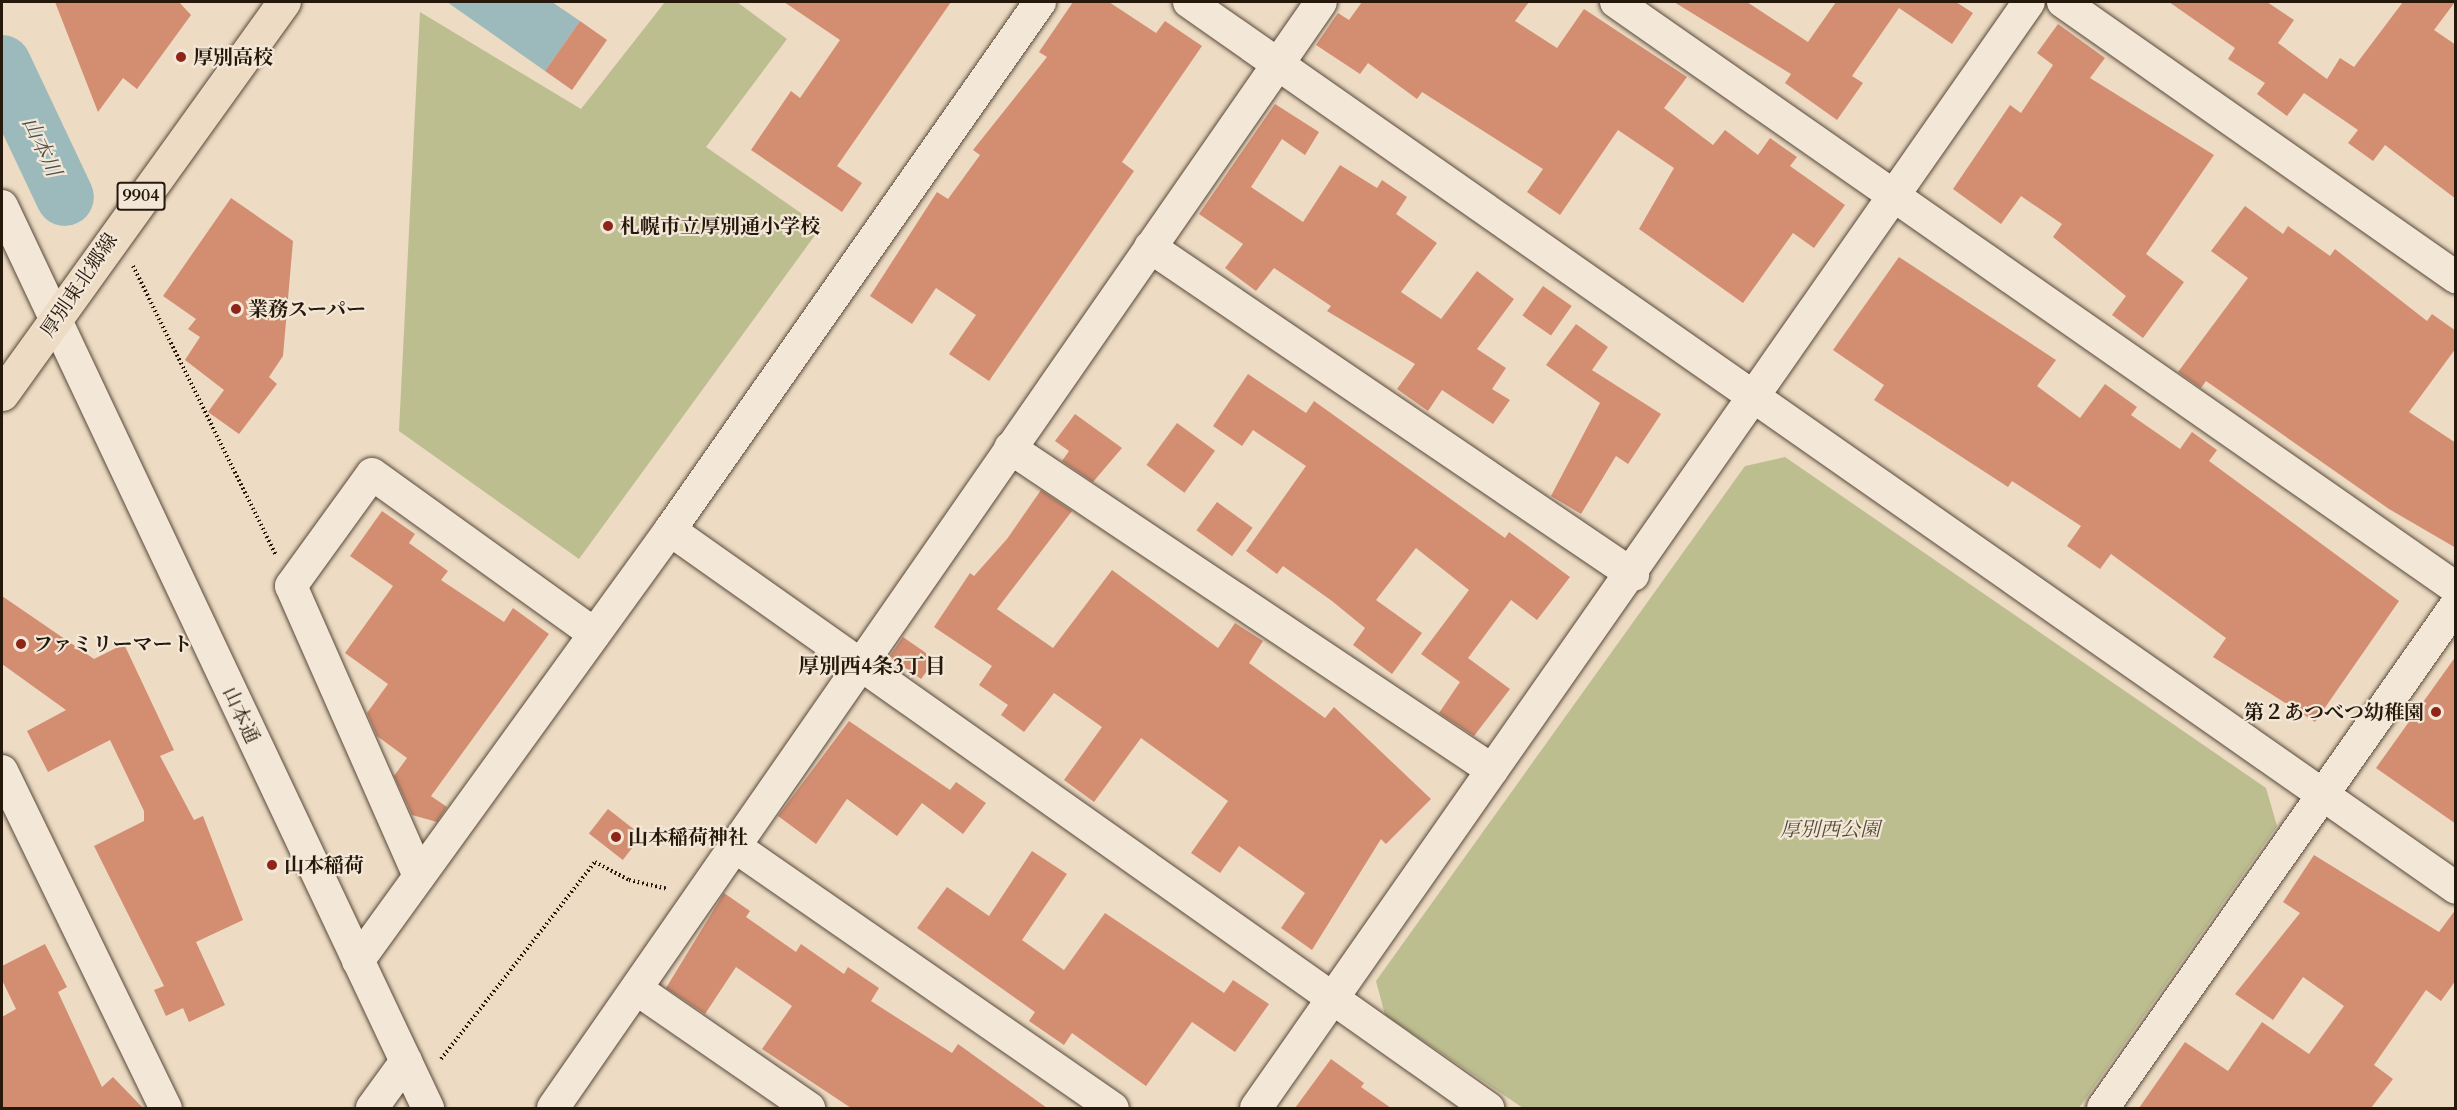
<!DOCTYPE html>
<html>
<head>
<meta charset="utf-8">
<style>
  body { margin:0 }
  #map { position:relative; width:2457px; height:1110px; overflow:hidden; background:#eddbc3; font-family:Cardo,"Noto Serif JP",serif }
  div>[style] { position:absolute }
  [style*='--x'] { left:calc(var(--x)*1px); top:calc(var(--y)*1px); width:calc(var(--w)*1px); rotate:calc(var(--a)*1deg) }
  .green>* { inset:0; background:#bdbe90 }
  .water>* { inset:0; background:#9cb9bc }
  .river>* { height:58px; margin:-29px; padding:0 29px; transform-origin:29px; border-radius:29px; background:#9cb9bc }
  .building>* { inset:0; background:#d38e72; transform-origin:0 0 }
  .path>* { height:4px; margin-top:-2px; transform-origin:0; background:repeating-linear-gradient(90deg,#27180c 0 1.5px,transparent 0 4.5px) }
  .roads { filter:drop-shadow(0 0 2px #58493a) drop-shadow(0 0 2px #58493a) }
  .minor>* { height:32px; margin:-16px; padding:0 16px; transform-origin:16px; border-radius:16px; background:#f3e8d8 }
  .major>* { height:33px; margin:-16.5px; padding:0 16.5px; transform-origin:16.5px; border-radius:16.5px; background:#eddbc3 }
  .dots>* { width:16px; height:16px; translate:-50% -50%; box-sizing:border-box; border:3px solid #f3e8d8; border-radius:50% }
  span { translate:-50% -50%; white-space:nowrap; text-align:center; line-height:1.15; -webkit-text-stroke:4.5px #f3e8d8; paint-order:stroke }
  .shield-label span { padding:2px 4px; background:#f3e8d8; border:2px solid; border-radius:4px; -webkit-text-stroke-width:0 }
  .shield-label { font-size:18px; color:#27180c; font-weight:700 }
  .poi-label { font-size:20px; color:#27180c; font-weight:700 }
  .left { translate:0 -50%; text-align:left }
  .right { translate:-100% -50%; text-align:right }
  .street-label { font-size:20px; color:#27180c }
  .park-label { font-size:20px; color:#544a34; font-style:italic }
  .water-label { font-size:21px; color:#50504a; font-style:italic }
  .neighbourhood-label { font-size:21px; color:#27180c; font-weight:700 }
  .frame { position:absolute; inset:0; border:3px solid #27180c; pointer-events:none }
</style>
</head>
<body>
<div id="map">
  <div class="green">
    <div style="clip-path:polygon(665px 2px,737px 2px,787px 39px,706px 147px,821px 227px,579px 559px,399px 431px,420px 12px,581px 109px)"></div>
    <div style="clip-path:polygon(1785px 457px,2266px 788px,2277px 826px,2079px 1108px,1523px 1108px,1385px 1015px,1376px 981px,1745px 466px)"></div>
  </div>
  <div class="water">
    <div style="clip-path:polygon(447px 2px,552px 2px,580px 21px,545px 71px)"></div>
  </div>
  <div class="river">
    <div style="--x:2;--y:64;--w:147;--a:64.7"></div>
  </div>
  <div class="building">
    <div style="clip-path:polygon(55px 2px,179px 2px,191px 15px,137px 89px,123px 78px,98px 112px)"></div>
    <div style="clip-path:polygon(784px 2px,951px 2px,837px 166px,862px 183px,842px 212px,751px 150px,791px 91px,800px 98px,840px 40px)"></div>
    <div style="clip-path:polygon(1073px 2px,1109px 2px,1156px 33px,1165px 21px,1202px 46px,1122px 162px,1134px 171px,989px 381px,949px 354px,976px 315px,936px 288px,912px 324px,870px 296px,937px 192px,948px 199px,980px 155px,973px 150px,1047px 57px,1039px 52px)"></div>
    <div style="clip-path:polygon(1362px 2px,1529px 2px,1515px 21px,1557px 48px,1584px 9px,1687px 77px,1664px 108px,1713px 145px,1725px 130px,1758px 155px,1770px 138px,1797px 157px,1790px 166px,1845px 205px,1814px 248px,1793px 233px,1743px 303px,1639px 229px,1674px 168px,1618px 130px,1560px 215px,1527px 192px,1543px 169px,1422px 92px,1417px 99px,1368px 63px,1360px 74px,1316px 45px,1338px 13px,1349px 20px)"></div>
    <div style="clip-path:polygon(1674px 2px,1747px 2px,1808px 42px,1836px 2px,1956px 2px,1973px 13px,1952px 44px,1899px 8px,1852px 76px,1863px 83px,1837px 120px,1785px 83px,1791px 74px)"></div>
    <div style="clip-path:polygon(2169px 2px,2267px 2px,2294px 20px,2278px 43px,2327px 79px,2340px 58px,2354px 67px,2403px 2px,2455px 2px,2434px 30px,2456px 45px,2456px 199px,2385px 145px,2373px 161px,2348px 143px,2358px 130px,2304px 93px,2287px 116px,2257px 94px,2265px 83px,2228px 59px,2235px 48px)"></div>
    <div style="left:580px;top:21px;width:33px;height:61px;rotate:35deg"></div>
    <div style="clip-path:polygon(2058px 24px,2105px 58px,2090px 78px,2214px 155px,2146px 254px,2184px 282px,2143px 338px,2112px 315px,2126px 296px,2053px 237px,2062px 224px,2021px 196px,2001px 224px,1953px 189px,2010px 105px,2021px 113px,2053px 65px,2037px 53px)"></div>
    <div style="clip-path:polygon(1275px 104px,1319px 132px,1305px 155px,1282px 139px,1251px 187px,1303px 222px,1340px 165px,1377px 188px,1382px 180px,1407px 197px,1396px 214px,1437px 243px,1401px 292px,1441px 319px,1477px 271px,1514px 299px,1477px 349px,1506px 368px,1492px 389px,1510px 400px,1493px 424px,1442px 390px,1428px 411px,1397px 389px,1415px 364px,1327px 311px,1331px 306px,1274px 268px,1256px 291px,1225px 268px,1243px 244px,1199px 214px)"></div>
    <div style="clip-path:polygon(231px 198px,293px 241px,283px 356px,269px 377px,277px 384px,239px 434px,208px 412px,224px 390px,185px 360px,200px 337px,188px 329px,196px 319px,163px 296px)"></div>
    <div style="clip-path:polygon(2245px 206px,2283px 234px,2288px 226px,2330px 256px,2335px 249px,2427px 321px,2432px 314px,2456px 331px,2456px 348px,2409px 412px,2456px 443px,2456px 548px,2389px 509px,2206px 381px,2201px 388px,2178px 372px,2248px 278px,2211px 251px)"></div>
    <div style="clip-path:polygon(1899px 257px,2056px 360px,2037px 386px,2080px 418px,2105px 384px,2137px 407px,2131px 415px,2180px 449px,2192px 432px,2217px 450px,2209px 461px,2399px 601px,2315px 722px,2213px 657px,2226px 638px,2111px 554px,2100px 569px,2067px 546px,2081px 526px,2012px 481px,2008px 487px,1874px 400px,1884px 385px,1833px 350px)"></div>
    <div style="left:1543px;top:286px;width:35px;height:36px;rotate:35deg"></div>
    <div style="clip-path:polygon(1576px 324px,1608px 347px,1592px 370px,1661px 414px,1628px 464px,1616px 456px,1581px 514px,1551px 496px,1600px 403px,1546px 365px)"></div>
    <div style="clip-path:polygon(1248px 374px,1306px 413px,1314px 401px,1505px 538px,1509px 532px,1570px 577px,1537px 620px,1511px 600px,1468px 658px,1510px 689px,1474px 736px,1439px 713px,1460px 682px,1421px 654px,1469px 590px,1416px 548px,1376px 600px,1422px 633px,1392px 674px,1353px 645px,1365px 628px,1332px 601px,1283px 566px,1277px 574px,1246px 551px,1306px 466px,1253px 430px,1242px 446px,1213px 426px)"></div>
    <div style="clip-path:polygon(1075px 414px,1122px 448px,1093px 482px,1062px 461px,1069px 451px,1055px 441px)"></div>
    <div style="left:1177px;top:423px;width:47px;height:52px;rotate:36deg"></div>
    <div style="clip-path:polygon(1041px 490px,1072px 511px,997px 609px,1053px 648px,1112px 570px,1218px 648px,1235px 623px,1263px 641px,1249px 663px,1325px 718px,1334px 707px,1431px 799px,1386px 844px,1381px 839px,1312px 950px,1281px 928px,1305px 893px,1239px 846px,1220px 873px,1191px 853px,1228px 801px,1141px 738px,1094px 802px,1064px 780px,1102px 727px,1054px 693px,1024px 732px,1001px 715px,1008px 705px,979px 685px,992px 666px,934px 627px,970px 573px,974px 576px,1007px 539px)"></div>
    <div style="left:1217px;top:502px;width:44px;height:35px;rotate:36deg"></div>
    <div style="clip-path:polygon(382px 511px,415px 534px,409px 543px,448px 571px,441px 580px,504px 622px,513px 608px,549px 634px,431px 796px,447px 807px,437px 822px,412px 815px,394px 776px,407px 758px,377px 736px,367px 713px,388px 684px,345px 653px,393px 586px,350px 556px)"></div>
    <div style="clip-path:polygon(2px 596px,94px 659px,124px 644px,174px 750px,160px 756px,194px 820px,203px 816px,243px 920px,196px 942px,225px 1005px,189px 1022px,183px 1008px,166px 1016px,154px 990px,164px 986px,94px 846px,144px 821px,144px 811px,110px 740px,48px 772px,27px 731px,66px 710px,2px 664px)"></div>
    <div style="left:903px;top:637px;width:39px;height:24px;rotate:35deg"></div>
    <div style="clip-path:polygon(2456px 656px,2456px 824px,2376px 768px)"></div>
    <div style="clip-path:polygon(849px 721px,950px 790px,956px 782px,986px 803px,963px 834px,922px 803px,897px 836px,847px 799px,816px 844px,778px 816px)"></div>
    <div style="left:608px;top:809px;width:43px;height:31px;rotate:38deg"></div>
    <div style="clip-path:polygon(1032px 851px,1067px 874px,1022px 940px,1064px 970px,1105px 913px,1224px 993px,1233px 980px,1269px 1004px,1235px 1052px,1192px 1022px,1146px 1086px,1072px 1033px,1064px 1045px,1029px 1021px,1035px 1012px,917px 928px,947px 887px,989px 916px)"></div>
    <div style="clip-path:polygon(2314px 855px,2439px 932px,2456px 909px,2456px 980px,2441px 1001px,2426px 990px,2374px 1065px,2393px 1079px,2371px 1108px,2139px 1108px,2185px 1042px,2228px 1071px,2262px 1022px,2309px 1054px,2344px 1006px,2303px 977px,2273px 1020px,2235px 994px,2300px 913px,2283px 902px)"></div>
    <div style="clip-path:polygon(724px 893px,750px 911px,746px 917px,796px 952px,801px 944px,844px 974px,848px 967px,879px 988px,871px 1001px,952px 1053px,958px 1044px,1047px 1108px,851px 1108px,762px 1049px,792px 1006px,736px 967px,705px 1014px,666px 988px)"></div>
    <div style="clip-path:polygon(45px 944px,67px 987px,58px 992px,102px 1087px,113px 1077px,143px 1108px,2px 1108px,2px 1017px,16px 1009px,2px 980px,2px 966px)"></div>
    <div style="clip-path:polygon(1331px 1059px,1364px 1083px,1361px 1087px,1391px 1108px,1295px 1108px)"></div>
  </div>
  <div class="path">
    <div style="--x:133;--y:266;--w:322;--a:63.7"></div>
    <div style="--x:441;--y:1059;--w:250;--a:-52"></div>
    <div style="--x:595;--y:862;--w:38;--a:28"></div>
    <div style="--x:629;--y:880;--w:40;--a:13"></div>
  </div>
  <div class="roads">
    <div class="minor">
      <div style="--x:1189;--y:2;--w:1546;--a:34.96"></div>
      <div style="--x:1616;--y:2;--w:1024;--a:34.9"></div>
      <div style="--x:2063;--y:2;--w:480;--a:35"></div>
      <div style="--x:2;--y:206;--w:998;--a:64.72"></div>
      <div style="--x:1150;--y:247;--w:584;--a:34.18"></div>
      <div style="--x:1010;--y:448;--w:580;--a:33.74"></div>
      <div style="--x:670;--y:530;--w:1002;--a:35.25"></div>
      <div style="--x:2;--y:771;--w:375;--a:64.1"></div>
      <div style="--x:737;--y:848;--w:457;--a:34.7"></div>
      <div style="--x:419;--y:876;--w:317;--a:-113.8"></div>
      <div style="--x:291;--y:586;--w:138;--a:-54.1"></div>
      <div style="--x:372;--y:474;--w:274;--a:35.7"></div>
      <div style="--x:358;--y:961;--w:532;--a:-54.1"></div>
      <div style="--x:670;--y:530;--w:645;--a:-54.98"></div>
      <div style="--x:638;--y:990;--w:208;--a:34.6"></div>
      <div style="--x:372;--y:1108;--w:58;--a:-54.1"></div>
      <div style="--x:553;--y:1108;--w:1346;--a:-55.22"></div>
      <div style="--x:1256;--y:1108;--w:1349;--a:-55.05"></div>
      <div style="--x:2103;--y:1108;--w:615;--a:-54.94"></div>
    </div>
    <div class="major">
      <div style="--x:2;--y:394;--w:483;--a:-54.3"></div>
    </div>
  </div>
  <div class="dots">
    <div style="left:181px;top:57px;background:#8f2418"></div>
    <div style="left:608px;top:226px;background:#8f2418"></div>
    <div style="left:236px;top:309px;background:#8f2418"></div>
    <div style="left:21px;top:644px;background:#8f2418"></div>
    <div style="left:2436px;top:712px;background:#8f2418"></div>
    <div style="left:616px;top:837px;background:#8f2418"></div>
    <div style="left:272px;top:865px;background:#8f2418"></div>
  </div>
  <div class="shield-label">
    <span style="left:141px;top:196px">9904</span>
  </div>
  <div class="poi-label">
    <span class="left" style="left:193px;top:57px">厚別高校</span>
    <span class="left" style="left:620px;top:226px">札幌市立厚別通小学校</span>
    <span class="left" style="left:248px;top:309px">業務スーパー</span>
    <span class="left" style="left:33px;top:644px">ファミリーマート</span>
    <span class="right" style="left:2424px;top:712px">第２あつべつ幼稚園</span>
    <span class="left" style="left:628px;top:837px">山本稲荷神社</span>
    <span class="left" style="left:284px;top:865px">山本稲荷</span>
  </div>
  <div class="street-label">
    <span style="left:79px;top:285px;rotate:-56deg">厚別東北郷線</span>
    <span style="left:241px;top:715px;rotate:65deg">山本通</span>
  </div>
  <div class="park-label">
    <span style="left:1830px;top:829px">厚別西公園</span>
  </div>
  <div class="water-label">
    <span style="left:41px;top:147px;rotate:65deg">山本川</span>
  </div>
  <div class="neighbourhood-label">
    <span style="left:872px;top:667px">厚別西4条3丁目</span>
  </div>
  <div class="frame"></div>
</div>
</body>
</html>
